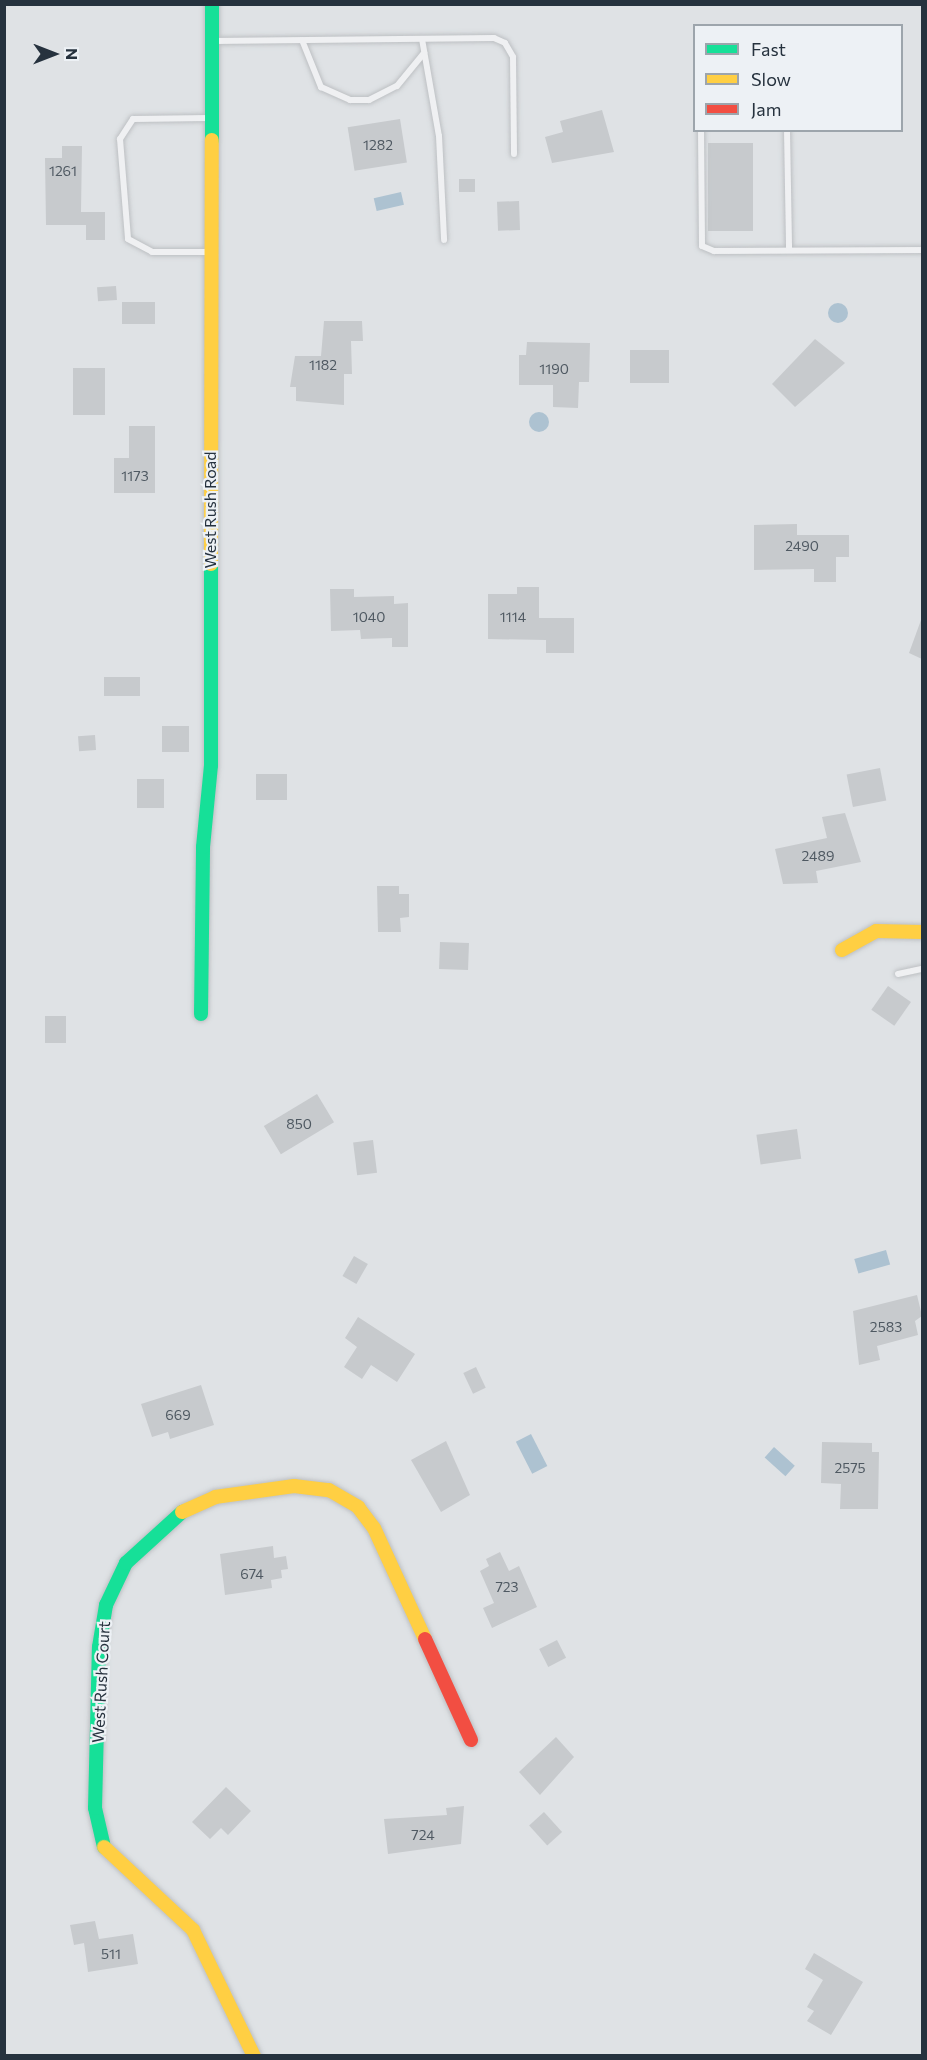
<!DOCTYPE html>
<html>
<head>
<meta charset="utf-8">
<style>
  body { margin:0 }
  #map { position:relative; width:927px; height:2060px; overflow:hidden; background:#dfe2e5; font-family:Commissioner,sans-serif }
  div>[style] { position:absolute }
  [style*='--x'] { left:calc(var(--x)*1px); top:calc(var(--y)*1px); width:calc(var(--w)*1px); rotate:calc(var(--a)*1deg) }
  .water>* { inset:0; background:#adc2d1; transform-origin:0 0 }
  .round { border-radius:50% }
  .building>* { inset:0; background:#c7cacd; transform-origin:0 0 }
  .roads { filter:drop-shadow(0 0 2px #bdc0c3) drop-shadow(0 0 2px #bdc0c3) }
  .lane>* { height:6px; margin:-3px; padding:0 3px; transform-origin:3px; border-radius:3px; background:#eff0f2 }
  .fast>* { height:14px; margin:-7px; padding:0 7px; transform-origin:7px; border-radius:7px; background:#16e098 }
  .slow>* { height:14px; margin:-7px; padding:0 7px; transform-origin:7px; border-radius:7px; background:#ffcf43 }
  .jam>* { height:14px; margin:-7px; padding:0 7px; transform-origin:7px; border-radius:7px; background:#f24e42 }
  span { translate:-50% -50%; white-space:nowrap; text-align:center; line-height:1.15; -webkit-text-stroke:4.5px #edf1f5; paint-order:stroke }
  .number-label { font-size:14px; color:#4f5962 }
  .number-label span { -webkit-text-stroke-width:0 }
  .street-label { font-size:16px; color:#26323e }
  .frame { position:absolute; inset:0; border:6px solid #26323e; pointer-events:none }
  .legend { position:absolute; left:693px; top:24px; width:210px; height:108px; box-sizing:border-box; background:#edf1f5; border:2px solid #9da5ac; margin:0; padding:8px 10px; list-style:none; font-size:18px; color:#26323e }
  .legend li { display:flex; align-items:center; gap:12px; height:30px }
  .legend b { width:30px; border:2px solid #9da5ac }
  .north { position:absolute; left:24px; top:24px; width:60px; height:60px; -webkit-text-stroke:4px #edf1f5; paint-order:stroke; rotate:90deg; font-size:16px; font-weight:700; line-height:24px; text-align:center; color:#26323e }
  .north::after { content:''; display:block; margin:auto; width:21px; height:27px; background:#26323e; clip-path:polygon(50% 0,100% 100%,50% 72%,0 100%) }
</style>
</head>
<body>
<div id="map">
  <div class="water">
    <div style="left:401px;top:192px;width:13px;height:28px;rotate:77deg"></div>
    <div class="round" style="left:828px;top:303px;width:20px;height:20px"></div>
    <div class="round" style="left:529px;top:412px;width:20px;height:20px"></div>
    <div style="left:886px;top:1250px;width:15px;height:33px;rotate:74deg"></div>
    <div style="left:531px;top:1434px;width:36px;height:17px;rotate:63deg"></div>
    <div style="left:774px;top:1447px;width:28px;height:14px;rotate:42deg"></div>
  </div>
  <div class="building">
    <div style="clip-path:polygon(602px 110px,614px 152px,552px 163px,545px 137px,563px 132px,560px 121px)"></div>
    <div style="left:400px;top:119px;width:44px;height:53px;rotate:81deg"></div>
    <div style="left:708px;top:143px;width:45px;height:88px"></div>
    <div style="clip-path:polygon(62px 146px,82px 146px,81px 212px,105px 212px,105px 240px,86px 240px,86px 225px,46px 225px,45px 158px,62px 158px)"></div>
    <div style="left:459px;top:179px;width:16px;height:13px"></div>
    <div style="left:519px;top:201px;width:29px;height:22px;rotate:88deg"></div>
    <div style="left:116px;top:286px;width:14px;height:19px;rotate:86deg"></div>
    <div style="left:122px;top:302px;width:33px;height:22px"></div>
    <div style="clip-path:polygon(324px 321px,362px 321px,363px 341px,351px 341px,352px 374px,344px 374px,344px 405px,296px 401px,296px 387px,290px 387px,295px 356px,321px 356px)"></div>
    <div style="clip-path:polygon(815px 339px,845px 363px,795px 407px,772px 384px)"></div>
    <div style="clip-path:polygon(527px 342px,590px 343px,589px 382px,579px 382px,578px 408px,553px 407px,553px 385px,519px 385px,519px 355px,526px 355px)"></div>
    <div style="left:630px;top:350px;width:39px;height:33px"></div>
    <div style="left:73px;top:368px;width:32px;height:47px"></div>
    <div style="clip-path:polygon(129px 426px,155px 426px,155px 493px,114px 493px,114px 458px,129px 458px)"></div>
    <div style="clip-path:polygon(797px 524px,797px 535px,849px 535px,849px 557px,836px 557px,836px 582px,814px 582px,814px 569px,754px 570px,754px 525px)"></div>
    <div style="clip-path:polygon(517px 587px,539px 587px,539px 618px,574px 618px,574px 653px,546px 653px,546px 640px,488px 639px,488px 594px,517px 594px)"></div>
    <div style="clip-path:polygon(330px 589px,354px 589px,354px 597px,394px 596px,394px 604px,408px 603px,408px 647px,392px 647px,392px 638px,361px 639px,360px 630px,331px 631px)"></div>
    <div style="clip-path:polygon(921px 620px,922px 620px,922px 659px,909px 653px)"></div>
    <div style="left:104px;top:677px;width:36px;height:19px"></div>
    <div style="left:162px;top:726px;width:27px;height:26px"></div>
    <div style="left:95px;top:735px;width:15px;height:17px;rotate:86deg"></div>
    <div style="left:880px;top:768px;width:33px;height:34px;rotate:79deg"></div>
    <div style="left:256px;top:774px;width:31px;height:26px"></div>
    <div style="left:137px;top:779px;width:27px;height:29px"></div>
    <div style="clip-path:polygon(845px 813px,861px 862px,816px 871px,818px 883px,783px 884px,775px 849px,827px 838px,822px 817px)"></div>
    <div style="clip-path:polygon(377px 886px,399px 886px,399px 894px,409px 894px,409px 917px,400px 918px,401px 932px,378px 932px)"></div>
    <div style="left:440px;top:942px;width:29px;height:27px;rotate:2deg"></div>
    <div style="left:888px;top:986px;width:28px;height:29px;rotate:35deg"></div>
    <div style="left:45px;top:1016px;width:21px;height:27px"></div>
    <div style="left:317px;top:1094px;width:33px;height:62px;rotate:59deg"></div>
    <div style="left:797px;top:1129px;width:30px;height:41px;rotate:82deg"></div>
    <div style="left:373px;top:1140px;width:33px;height:20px;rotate:83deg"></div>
    <div style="left:354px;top:1256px;width:16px;height:23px;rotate:30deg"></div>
    <div style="clip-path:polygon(917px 1295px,922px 1316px,915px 1321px,918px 1335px,877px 1346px,880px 1360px,859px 1365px,853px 1311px)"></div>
    <div style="clip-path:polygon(358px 1317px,415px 1354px,397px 1382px,371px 1365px,362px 1379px,344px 1367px,357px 1347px,345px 1338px)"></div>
    <div style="left:476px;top:1367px;width:23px;height:14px;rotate:65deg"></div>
    <div style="clip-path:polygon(201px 1385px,214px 1425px,170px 1439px,168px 1432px,152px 1437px,141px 1404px)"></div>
    <div style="clip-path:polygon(446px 1441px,470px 1495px,441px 1512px,411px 1460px)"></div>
    <div style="clip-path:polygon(822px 1442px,872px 1443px,872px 1452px,879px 1452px,878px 1509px,840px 1509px,841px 1484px,821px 1483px)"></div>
    <div style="clip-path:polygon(273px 1546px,274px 1558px,286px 1556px,288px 1569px,281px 1570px,282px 1578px,271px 1580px,272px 1588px,225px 1595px,220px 1554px)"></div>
    <div style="clip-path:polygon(500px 1552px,509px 1571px,519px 1566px,537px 1607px,492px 1628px,483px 1608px,494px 1603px,480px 1571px,489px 1566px,486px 1559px)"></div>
    <div style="left:557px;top:1640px;width:20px;height:20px;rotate:63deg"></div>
    <div style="clip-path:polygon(556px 1737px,574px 1757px,540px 1795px,519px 1772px)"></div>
    <div style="clip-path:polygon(226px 1787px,251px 1811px,228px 1835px,221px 1828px,210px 1839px,192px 1822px)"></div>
    <div style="clip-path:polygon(464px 1806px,461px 1844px,388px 1854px,384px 1819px,447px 1815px,446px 1808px)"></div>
    <div style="left:544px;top:1812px;width:27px;height:20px;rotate:48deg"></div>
    <div style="clip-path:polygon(95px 1921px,99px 1939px,133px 1934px,138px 1964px,88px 1972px,84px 1943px,74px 1945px,70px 1925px)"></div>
    <div style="clip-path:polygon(814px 1953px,863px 1982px,831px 2035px,807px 2021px,814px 2011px,807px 2007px,823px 1980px,805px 1969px)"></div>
  </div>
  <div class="roads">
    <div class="lane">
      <div style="--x:422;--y:39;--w:98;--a:80.1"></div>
      <div style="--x:439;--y:136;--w:104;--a:87.2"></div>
      <div style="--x:302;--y:40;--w:51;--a:68"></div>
      <div style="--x:321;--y:87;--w:32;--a:24"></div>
      <div style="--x:350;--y:100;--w:19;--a:0"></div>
      <div style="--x:369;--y:100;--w:31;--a:-27"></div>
      <div style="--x:397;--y:86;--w:43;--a:-50.7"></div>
      <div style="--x:213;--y:41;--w:281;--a:-0.6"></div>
      <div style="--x:494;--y:38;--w:12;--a:24"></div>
      <div style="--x:505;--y:43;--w:16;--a:60"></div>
      <div style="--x:513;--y:57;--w:97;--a:89.4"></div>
      <div style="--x:209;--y:118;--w:76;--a:179.2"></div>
      <div style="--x:133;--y:119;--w:24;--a:123"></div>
      <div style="--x:120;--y:139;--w:100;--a:85.4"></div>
      <div style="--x:128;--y:239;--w:27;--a:28"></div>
      <div style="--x:152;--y:252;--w:57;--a:0"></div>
      <div style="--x:701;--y:130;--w:116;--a:89.5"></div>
      <div style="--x:702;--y:246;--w:13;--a:23"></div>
      <div style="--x:714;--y:251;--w:208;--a:-0.3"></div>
      <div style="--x:787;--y:130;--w:119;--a:89"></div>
      <div style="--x:898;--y:974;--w:25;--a:-12"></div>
    </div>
    <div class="fast">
      <div style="--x:212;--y:140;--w:136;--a:-90"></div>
      <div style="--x:201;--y:1014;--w:167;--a:-89.3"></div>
      <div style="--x:203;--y:847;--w:82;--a:-84.4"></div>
      <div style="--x:211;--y:765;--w:201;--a:-90"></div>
      <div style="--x:104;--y:1847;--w:40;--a:-103"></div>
      <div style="--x:95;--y:1808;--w:161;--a:-88.6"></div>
      <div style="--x:99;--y:1647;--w:43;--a:-80.5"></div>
      <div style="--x:106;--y:1605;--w:47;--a:-64.5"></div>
      <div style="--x:126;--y:1563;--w:76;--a:-42.3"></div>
    </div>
    <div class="slow">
      <div style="--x:211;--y:564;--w:424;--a:-89.9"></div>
      <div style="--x:842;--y:950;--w:39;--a:-29"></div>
      <div style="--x:876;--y:931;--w:46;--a:1.2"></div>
      <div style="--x:182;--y:1512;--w:36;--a:-24"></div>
      <div style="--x:215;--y:1497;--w:80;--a:-7.9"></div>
      <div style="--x:294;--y:1486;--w:35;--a:7"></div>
      <div style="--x:329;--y:1490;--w:34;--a:30"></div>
      <div style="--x:358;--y:1507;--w:26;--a:53"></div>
      <div style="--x:374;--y:1528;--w:122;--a:65.3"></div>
      <div style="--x:104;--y:1847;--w:122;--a:43"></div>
      <div style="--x:193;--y:1930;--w:140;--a:64.2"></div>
    </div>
    <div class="jam">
      <div style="--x:425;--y:1639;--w:111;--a:65.5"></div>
    </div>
  </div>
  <div class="number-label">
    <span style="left:378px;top:145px">1282</span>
    <span style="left:63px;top:171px">1261</span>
    <span style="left:323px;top:365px">1182</span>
    <span style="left:554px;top:369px">1190</span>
    <span style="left:135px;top:476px">1173</span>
    <span style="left:802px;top:546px">2490</span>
    <span style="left:369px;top:617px">1040</span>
    <span style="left:513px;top:617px">1114</span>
    <span style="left:818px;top:856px">2489</span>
    <span style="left:299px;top:1124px">850</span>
    <span style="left:886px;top:1327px">2583</span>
    <span style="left:178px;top:1415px">669</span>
    <span style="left:850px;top:1468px">2575</span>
    <span style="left:252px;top:1574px">674</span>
    <span style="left:507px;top:1587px">723</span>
    <span style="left:423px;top:1835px">724</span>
    <span style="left:111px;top:1954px">511</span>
  </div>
  <div class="street-label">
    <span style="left:210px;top:510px;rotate:-90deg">West Rush Road</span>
    <span style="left:101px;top:1682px;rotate:-87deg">West Rush Court</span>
  </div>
  <div class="frame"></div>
  <ul class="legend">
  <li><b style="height:8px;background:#16e098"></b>Fast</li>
  <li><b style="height:8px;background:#ffcf43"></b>Slow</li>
  <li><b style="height:8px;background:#f24e42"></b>Jam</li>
  </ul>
  <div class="north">N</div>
</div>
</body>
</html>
